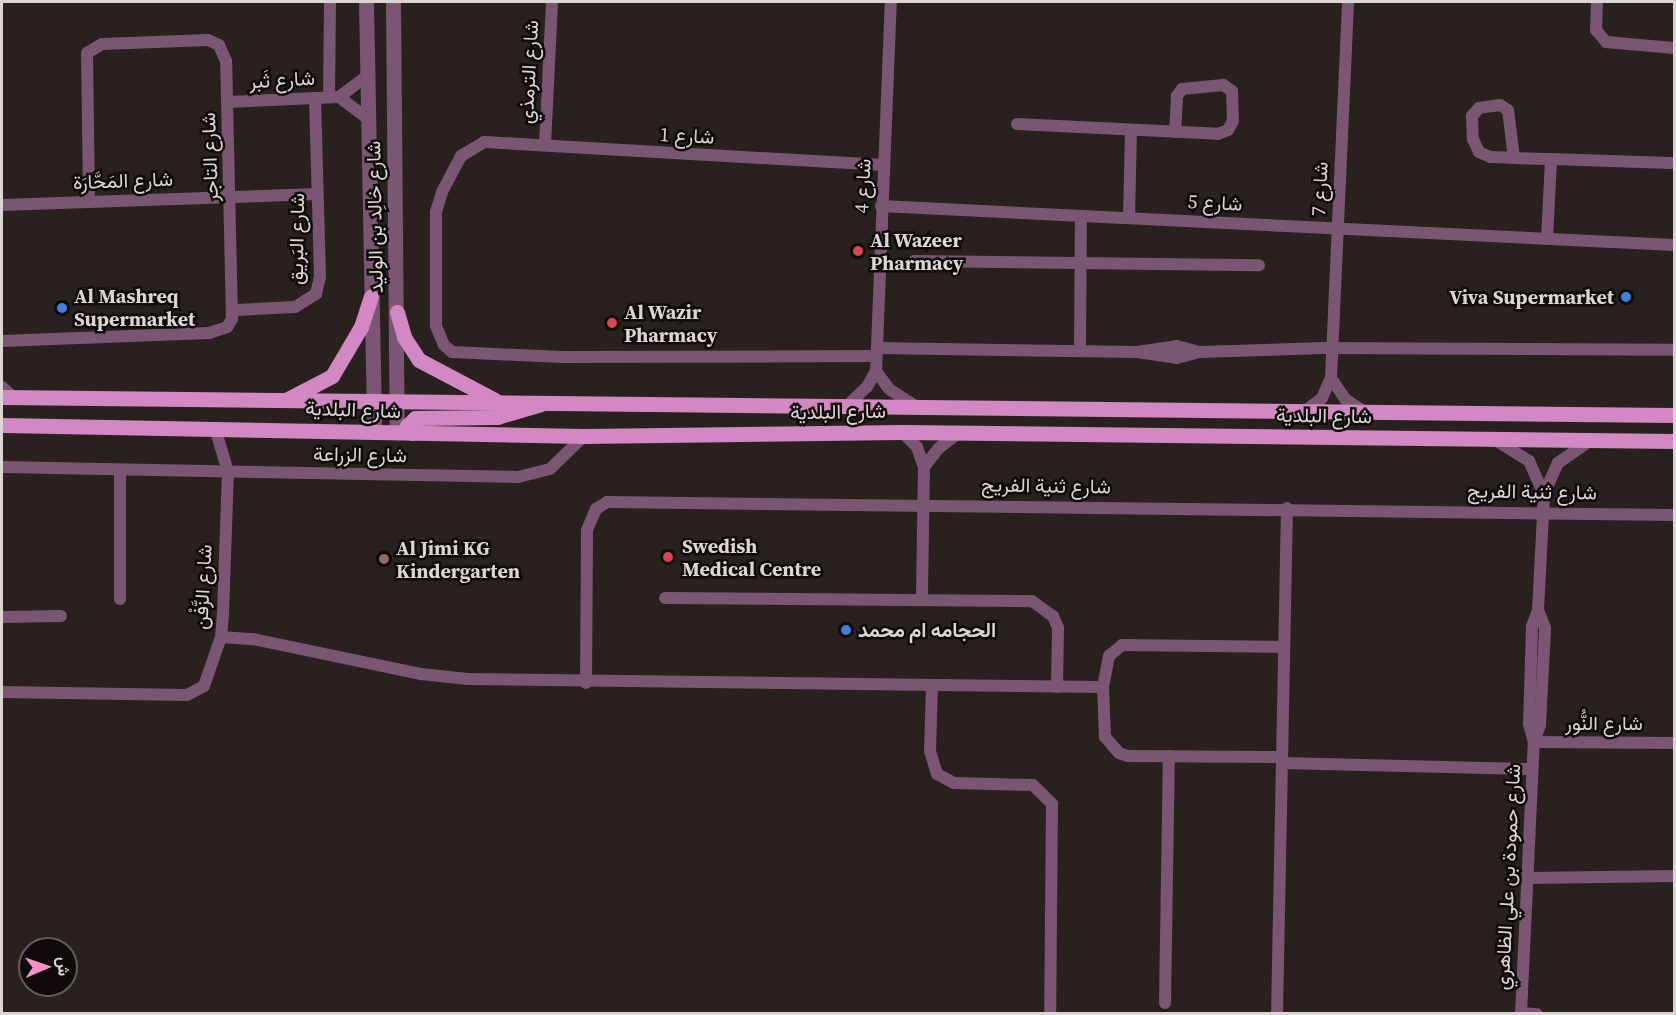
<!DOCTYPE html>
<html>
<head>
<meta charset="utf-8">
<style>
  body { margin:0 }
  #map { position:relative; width:1676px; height:1015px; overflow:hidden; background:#28211e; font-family:"Source Serif 4",Vazirmatn,serif }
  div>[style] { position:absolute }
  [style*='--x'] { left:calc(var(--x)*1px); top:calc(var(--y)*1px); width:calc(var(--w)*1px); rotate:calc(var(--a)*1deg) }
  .minor>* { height:12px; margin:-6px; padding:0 6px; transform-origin:6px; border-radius:6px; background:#7a5672 }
  .tertiary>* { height:15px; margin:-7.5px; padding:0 7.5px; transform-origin:7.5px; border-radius:7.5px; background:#7a5672 }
  .primary>* { height:15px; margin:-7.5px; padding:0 7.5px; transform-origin:7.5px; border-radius:7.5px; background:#d288c2 }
  .dots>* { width:16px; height:16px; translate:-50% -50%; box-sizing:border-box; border:3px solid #0f0b0a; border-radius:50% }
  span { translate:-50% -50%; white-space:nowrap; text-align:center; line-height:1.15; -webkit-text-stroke:5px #0f0b0a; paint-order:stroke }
  .street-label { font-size:20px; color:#dbd6d4 }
  .poi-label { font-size:20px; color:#dbd6d4; font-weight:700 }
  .left { translate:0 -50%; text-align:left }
  .right { translate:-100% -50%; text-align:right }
  .frame { position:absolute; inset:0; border:3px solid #dbd6d4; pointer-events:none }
  .north { position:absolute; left:18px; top:937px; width:60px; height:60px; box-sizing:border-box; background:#0f0b0a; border:2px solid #615c5b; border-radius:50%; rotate:88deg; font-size:16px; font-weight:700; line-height:24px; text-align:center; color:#dbd6d4 }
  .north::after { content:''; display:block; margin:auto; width:21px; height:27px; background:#fa8fc7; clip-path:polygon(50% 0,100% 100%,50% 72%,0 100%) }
</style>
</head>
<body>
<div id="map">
  <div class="minor">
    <div style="--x:1597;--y:2;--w:28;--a:92"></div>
    <div style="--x:1596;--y:30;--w:16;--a:50"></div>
    <div style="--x:1606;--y:42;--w:68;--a:5"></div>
    <div style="--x:329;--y:97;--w:95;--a:-89.4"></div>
    <div style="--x:339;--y:97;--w:35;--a:37"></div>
    <div style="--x:228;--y:102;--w:111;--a:-2.6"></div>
    <div style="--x:339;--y:97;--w:35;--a:-37"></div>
    <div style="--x:1017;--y:124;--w:201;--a:2.8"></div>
    <div style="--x:1218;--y:134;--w:11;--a:-22"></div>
    <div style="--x:1228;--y:130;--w:10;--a:-61"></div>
    <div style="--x:1233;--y:121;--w:30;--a:-92"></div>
    <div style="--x:1232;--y:91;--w:11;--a:-146"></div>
    <div style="--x:1223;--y:85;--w:41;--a:174.4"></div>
    <div style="--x:1182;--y:89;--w:9;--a:126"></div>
    <div style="--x:1177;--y:96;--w:36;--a:93"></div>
    <div style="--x:545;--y:145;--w:143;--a:-87.2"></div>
    <div style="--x:1514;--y:158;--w:48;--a:-97.1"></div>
    <div style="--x:1508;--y:110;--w:9;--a:-148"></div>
    <div style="--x:1500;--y:105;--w:21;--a:172"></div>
    <div style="--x:1479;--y:108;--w:11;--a:131"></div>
    <div style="--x:1472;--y:116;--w:23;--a:88"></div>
    <div style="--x:1473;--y:139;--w:14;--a:65"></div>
    <div style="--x:1479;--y:152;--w:12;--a:24"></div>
    <div style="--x:1490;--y:157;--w:24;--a:2"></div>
    <div style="--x:1514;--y:158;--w:37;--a:2"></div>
    <div style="--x:1551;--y:159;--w:120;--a:1.9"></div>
    <div style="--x:2;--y:205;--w:315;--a:-2"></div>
    <div style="--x:881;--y:206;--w:794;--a:2.82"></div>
    <div style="--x:1129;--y:218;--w:88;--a:-88.7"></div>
    <div style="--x:1547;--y:239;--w:80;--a:-87.1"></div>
    <div style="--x:914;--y:261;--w:345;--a:0.7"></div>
    <div style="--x:235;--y:310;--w:60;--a:-2.9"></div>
    <div style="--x:295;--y:307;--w:25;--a:-32"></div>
    <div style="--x:316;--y:294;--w:18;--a:-77"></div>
    <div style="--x:320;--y:276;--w:178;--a:-91.6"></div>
    <div style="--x:2;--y:341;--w:207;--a:-2.2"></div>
    <div style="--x:209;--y:333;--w:19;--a:-18"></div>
    <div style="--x:227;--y:327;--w:9;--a:-58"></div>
    <div style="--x:232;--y:319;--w:258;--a:-91.3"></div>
    <div style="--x:226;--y:61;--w:17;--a:-114"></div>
    <div style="--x:219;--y:45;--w:12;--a:-156"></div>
    <div style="--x:208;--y:40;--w:106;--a:177.8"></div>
    <div style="--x:102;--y:44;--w:17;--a:149"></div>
    <div style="--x:87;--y:53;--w:149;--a:89.2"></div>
    <div style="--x:877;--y:348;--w:260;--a:0.9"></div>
    <div style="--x:1137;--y:352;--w:40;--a:8.5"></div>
    <div style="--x:1177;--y:358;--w:23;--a:-15"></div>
    <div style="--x:1199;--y:352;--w:124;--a:-1.8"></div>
    <div style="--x:1323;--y:348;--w:351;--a:0.3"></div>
    <div style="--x:1080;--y:351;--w:134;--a:-89.6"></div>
    <div style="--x:1137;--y:352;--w:40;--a:-8.5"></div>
    <div style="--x:1177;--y:346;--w:23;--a:15"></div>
    <div style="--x:876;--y:356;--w:314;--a:179.8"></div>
    <div style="--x:562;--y:357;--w:110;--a:-177.4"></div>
    <div style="--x:452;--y:352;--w:11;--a:-139"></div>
    <div style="--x:444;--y:345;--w:21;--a:-113"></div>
    <div style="--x:436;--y:326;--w:114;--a:-90"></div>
    <div style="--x:436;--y:212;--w:21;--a:-73"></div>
    <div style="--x:442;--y:192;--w:41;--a:-62.2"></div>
    <div style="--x:461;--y:156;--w:27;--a:-31"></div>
    <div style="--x:484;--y:142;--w:400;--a:3.3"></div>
    <div style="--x:876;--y:371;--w:22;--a:54"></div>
    <div style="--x:889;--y:389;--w:31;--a:33"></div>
    <div style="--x:1331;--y:378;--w:25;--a:56"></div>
    <div style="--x:1345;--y:399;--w:22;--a:34"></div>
    <div style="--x:2;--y:387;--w:15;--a:42"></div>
    <div style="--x:847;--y:406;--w:28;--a:-44"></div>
    <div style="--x:867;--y:387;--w:18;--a:-61"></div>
    <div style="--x:876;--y:371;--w:369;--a:-87.7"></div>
    <div style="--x:1305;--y:411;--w:21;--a:-37"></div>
    <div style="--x:1322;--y:398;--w:22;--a:-66"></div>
    <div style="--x:1331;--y:378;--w:376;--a:-87.4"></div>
    <div style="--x:902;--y:432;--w:21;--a:45"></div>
    <div style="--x:917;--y:447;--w:21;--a:71"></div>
    <div style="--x:924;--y:467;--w:133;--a:90.9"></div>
    <div style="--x:1497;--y:441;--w:38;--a:32"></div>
    <div style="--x:1529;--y:461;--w:36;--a:66"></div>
    <div style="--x:2;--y:467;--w:516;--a:1.11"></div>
    <div style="--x:518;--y:477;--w:33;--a:-14"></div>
    <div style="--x:550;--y:469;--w:47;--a:-44.1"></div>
    <div style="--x:924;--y:467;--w:24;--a:-52"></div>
    <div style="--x:939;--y:448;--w:24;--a:-38"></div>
    <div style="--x:120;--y:470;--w:129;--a:90"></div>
    <div style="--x:665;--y:598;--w:367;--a:0.5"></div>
    <div style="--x:1032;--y:601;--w:26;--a:36"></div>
    <div style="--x:1053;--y:616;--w:13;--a:67"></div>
    <div style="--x:1058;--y:628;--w:59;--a:91"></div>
    <div style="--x:2;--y:617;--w:59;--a:-1"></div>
    <div style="--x:221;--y:637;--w:32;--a:4"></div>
    <div style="--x:253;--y:639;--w:172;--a:11.8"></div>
    <div style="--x:421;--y:674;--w:47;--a:6.1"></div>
    <div style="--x:468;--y:679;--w:635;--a:0.72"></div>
    <div style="--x:586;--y:683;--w:153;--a:-89.6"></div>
    <div style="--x:587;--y:530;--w:23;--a:-67"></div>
    <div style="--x:596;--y:509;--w:13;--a:-32"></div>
    <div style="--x:607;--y:502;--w:1067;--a:0.7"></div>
    <div style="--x:932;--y:685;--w:66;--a:91.7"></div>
    <div style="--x:930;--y:751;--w:24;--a:73"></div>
    <div style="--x:937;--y:774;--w:19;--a:28"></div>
    <div style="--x:954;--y:783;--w:79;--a:1.5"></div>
    <div style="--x:1033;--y:785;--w:27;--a:45"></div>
    <div style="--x:1052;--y:804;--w:210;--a:90.5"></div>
    <div style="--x:2;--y:692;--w:185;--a:0.9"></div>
    <div style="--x:187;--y:695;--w:19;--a:-28"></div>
    <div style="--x:204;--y:686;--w:52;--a:-70.9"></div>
    <div style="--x:221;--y:637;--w:23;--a:-85"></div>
    <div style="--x:223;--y:614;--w:142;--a:-88"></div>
    <div style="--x:228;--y:472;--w:46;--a:-106.5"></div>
    <div style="--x:1534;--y:742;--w:140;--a:0.4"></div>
    <div style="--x:1534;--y:742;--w:18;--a:-71"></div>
    <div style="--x:1540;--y:725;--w:97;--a:-87"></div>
    <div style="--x:1545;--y:628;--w:19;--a:-111"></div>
    <div style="--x:1282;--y:757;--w:154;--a:-179.6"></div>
    <div style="--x:1128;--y:756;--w:9;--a:-162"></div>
    <div style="--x:1119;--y:753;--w:21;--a:-131"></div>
    <div style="--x:1105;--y:737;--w:50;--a:-92.3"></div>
    <div style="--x:1103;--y:687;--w:32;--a:-79"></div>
    <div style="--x:1109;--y:656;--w:17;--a:-40"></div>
    <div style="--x:1122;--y:645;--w:162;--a:0.7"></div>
    <div style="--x:1282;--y:763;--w:250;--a:1.4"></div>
    <div style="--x:1528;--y:878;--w:146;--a:-0.8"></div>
    <div style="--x:1165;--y:1003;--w:247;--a:-89.1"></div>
    <div style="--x:1521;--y:1013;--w:16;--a:4"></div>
    <div style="--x:1277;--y:1014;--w:506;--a:-88.87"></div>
    <div style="--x:1521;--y:1014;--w:272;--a:-87.3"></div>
    <div style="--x:1534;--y:742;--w:19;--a:-106"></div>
    <div style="--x:1529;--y:724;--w:98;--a:-88.2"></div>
    <div style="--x:1532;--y:626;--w:17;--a:-69"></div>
    <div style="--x:1538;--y:610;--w:116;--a:-87"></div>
    <div style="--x:1544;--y:494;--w:34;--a:-66"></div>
    <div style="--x:1558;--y:463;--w:39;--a:-35"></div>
  </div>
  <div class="tertiary">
    <div style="--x:366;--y:2;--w:430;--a:88.9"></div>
    <div style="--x:393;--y:2;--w:430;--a:89.5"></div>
  </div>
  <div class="primary">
    <div style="--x:397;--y:312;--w:26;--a:74"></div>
    <div style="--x:404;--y:337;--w:27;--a:57"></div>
    <div style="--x:419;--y:360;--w:86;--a:27.8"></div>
    <div style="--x:2;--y:397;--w:1672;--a:0.62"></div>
    <div style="--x:288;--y:399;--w:50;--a:-27.6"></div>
    <div style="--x:332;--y:376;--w:57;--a:-59.4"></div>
    <div style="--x:361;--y:327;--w:32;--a:-72"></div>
    <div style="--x:2;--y:425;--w:582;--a:1.08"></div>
    <div style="--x:584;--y:436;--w:318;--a:-0.7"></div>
    <div style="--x:902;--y:432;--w:772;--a:0.67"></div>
    <div style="--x:412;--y:433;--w:9;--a:-126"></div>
    <div style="--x:407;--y:426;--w:11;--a:-45"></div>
    <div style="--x:415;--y:418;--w:82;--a:-0.7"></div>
    <div style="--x:497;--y:417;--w:46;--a:-16.5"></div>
  </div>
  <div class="dots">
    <div style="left:858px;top:251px;background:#e0444e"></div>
    <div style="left:1626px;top:297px;background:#3f7fe0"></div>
    <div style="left:62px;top:308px;background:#3f7fe0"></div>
    <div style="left:612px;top:323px;background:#e0444e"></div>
    <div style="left:668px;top:557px;background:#e0444e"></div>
    <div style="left:384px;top:559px;background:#8d6e63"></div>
    <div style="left:846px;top:630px;background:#3f7fe0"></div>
  </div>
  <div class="street-label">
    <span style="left:529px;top:72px;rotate:-87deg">شارع الترمذي</span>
    <span style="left:282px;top:80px;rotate:-3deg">شارع ثَبر</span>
    <span style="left:687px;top:136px;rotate:3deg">شارع 1</span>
    <span style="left:210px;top:157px;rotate:-92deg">شارع التاجر</span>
    <span style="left:123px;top:181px;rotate:-2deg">شارع المَحَّارَة</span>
    <span style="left:863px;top:186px;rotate:-87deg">شارع 4</span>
    <span style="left:1320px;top:189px;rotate:-87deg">شارع 7</span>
    <span style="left:1215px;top:203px;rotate:3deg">شارع 5</span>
    <span style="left:375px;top:217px;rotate:-91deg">شارع خالِد بن الوليد</span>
    <span style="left:297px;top:239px;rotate:-89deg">شارع البَريق</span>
    <span style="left:353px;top:410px;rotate:2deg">شارع البلدية</span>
    <span style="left:838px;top:412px;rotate:-1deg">شارع البلدية</span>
    <span style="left:1324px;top:416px;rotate:1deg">شارع البلدية</span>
    <span style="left:360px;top:455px;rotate:1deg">شارع الزراعة</span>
    <span style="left:1046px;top:486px;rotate:1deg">شارع ثنية الفريج</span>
    <span style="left:1532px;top:492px;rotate:1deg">شارع ثنية الفريج</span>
    <span style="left:203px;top:587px;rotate:-87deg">شارع الزَّفْن</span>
    <span style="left:1604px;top:723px">شارع النُّور</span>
    <span style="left:1508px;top:877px;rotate:-87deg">شارع حمودة بن علي الظاهري</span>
  </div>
  <div class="poi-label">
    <span class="left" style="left:870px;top:252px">Al Wazeer<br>Pharmacy</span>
    <span class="left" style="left:74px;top:308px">Al Mashreq<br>Supermarket</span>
    <span class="right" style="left:1614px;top:297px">Viva Supermarket</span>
    <span class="left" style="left:624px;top:324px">Al Wazir<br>Pharmacy</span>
    <span class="left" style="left:682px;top:558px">Swedish<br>Medical Centre</span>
    <span class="left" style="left:396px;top:560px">Al Jimi KG<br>Kindergarten</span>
    <span class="left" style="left:858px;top:630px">الحجامه ام محمد</span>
  </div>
  <div class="frame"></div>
  <div class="north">ش</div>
</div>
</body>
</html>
